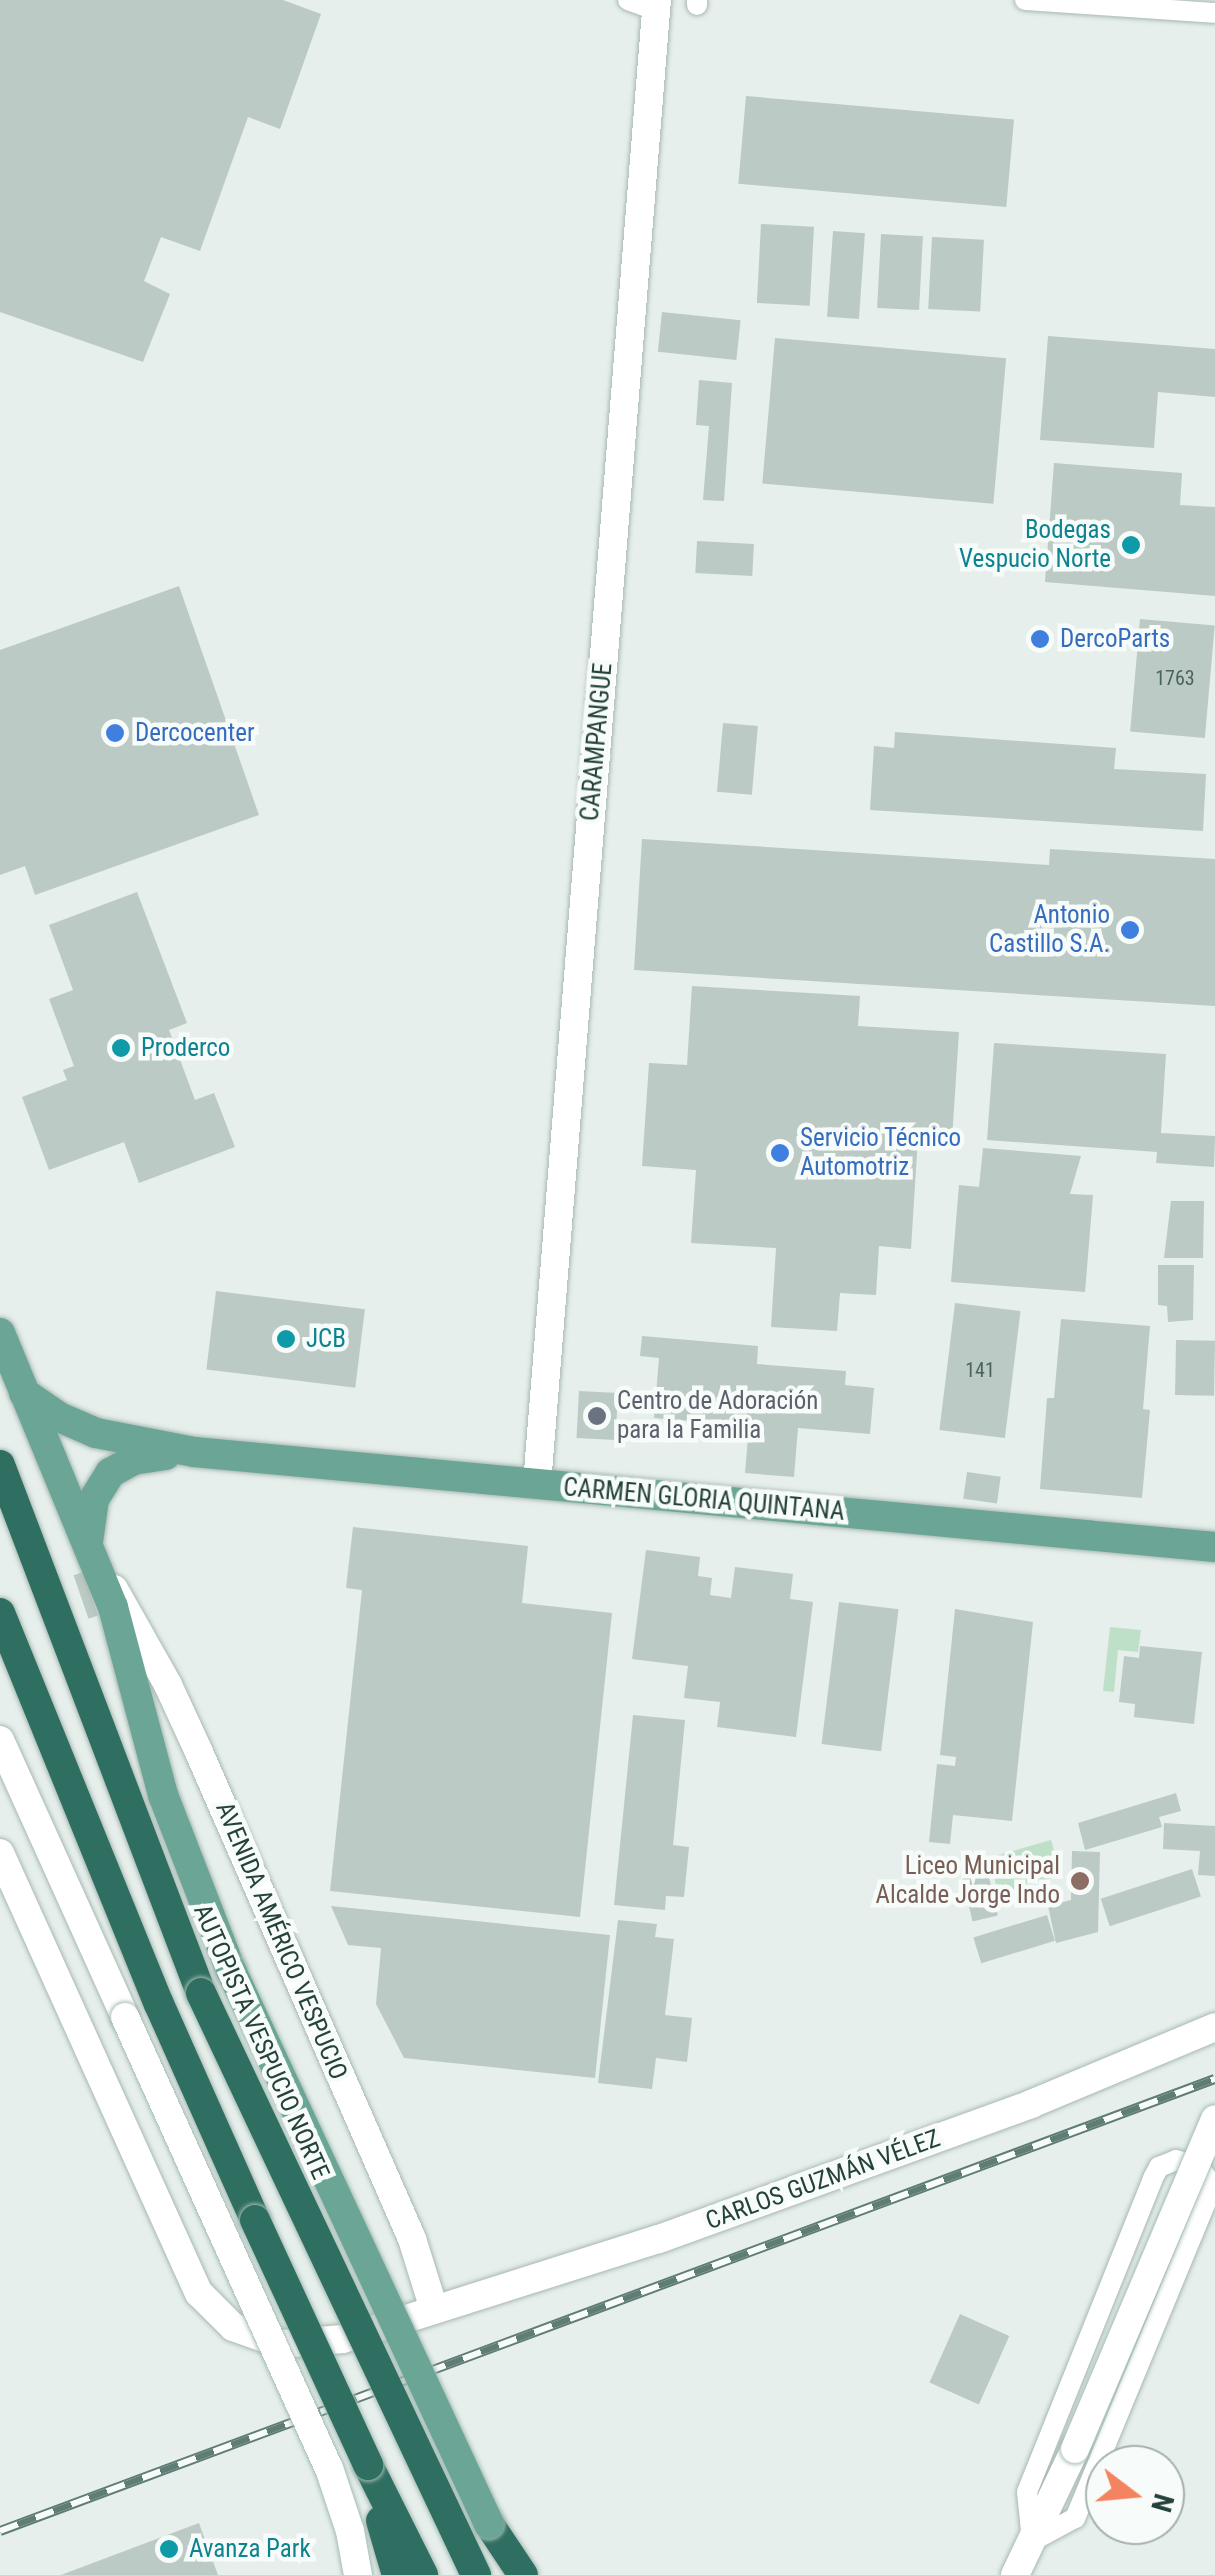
<!DOCTYPE html>
<html>
<head>
<meta charset="utf-8">
<style>
  body { margin:0 }
  #map { position:relative; width:1215px; height:2575px; overflow:hidden; background:#e6efeb; font-family:"Roboto Condensed",sans-serif }
  div>[style] { position:absolute }
  [style*='--x'] { left:calc(var(--x)*1px); top:calc(var(--y)*1px); width:calc(var(--w)*1px); rotate:calc(var(--a)*1deg) }
  .green>* { inset:0; background:#bfe0c8; transform-origin:0 0 }
  .building>* { inset:0; background:#bbcac4; transform-origin:0 0 }
  .roads { filter:drop-shadow(0 0 2px #a8b8b2) drop-shadow(0 0 2px #a8b8b2) }
  .street>* { height:20px; margin:-10px; padding:0 10px; transform-origin:10px; border-radius:10px; background:#fff }
  .secondary>* { height:28px; margin:-14px; padding:0 14px; transform-origin:14px; border-radius:14px; background:#fff }
  .primary>* { height:30px; margin:-15px; padding:0 15px; transform-origin:15px; border-radius:15px; background:#6aa596 }
  .highway>* { height:30px; margin:-15px; padding:0 15px; transform-origin:15px; border-radius:15px; background:#2f6f62 }
  .rail>* { height:10px; margin-top:-5px; transform-origin:0; background:repeating-linear-gradient(90deg,#f7fbf9 0 19px,#5f7d75 0 38px); box-sizing:border-box; border-block:2px solid #5f7d75 }
  .bridges { filter:drop-shadow(0 0 2px #a4bbb3) drop-shadow(0 0 2px #a4bbb3) }
  .secondary-bridge>* { height:28px; margin:-14px; padding:0 14px; transform-origin:14px; border-radius:14px; background:#fff }
  .primary-bridge>* { height:30px; margin:-15px; padding:0 15px; transform-origin:15px; border-radius:15px; background:#6aa596 }
  .highway-bridge>* { height:30px; margin:-15px; padding:0 15px; transform-origin:15px; border-radius:15px; background:#2f6f62 }
  .dots>* { width:28px; height:28px; translate:-50% -50%; box-sizing:border-box; border:5px solid #f7fbf9; border-radius:50% }
  span { translate:-50% -50%; white-space:nowrap; text-align:center; line-height:1.15; -webkit-text-stroke:9px #f7fbf9; paint-order:stroke }
  .number-label { font-size:20px; color:#4a645c }
  .number-label span { -webkit-text-stroke-width:0 }
  .culture-label { font-size:25px; color:#0d838f }
  .right { translate:-100% -50%; text-align:right }
  .left { translate:0 -50%; text-align:left }
  .shop-label { font-size:25px; color:#366cbe }
  .street-label { font-size:25px; color:#24423a }
  .worship-label { font-size:25px; color:#5b616d }
  .education-label { font-size:25px; color:#785e54 }
  .north { position:absolute; left:1085px; top:2445px; width:100px; height:100px; box-sizing:border-box; background:#f7fbf9; border:2px solid #a3b1ad; border-radius:50%; rotate:106deg; font-size:28px; font-weight:700; line-height:40px; text-align:center; color:#24423a }
  .north::after { content:''; display:block; margin:auto; width:35px; height:45px; background:#f4845f; clip-path:polygon(50% 0,100% 100%,50% 72%,0 100%) }
</style>
</head>
<body>
<div id="map">
  <div class="green">
    <div style="clip-path:polygon(1110px 1627px,1141px 1630px,1138px 1652px,1118px 1650px,1114px 1692px,1103px 1691px)"></div>
    <div style="left:1051px;top:1840px;width:37px;height:65px;rotate:74deg"></div>
  </div>
  <div class="building">
    <div style="clip-path:polygon(0 0,283px 0,321px 14px,280px 129px,248px 117px,200px 251px,161px 237px,144px 281px,170px 294px,143px 362px,0 312px)"></div>
    <div style="left:746px;top:96px;width:269px;height:88px;rotate:5deg"></div>
    <div style="left:761px;top:224px;width:53px;height:79px;rotate:3deg"></div>
    <div style="left:833px;top:231px;width:32px;height:86px;rotate:4deg"></div>
    <div style="left:881px;top:234px;width:42px;height:74px;rotate:3deg"></div>
    <div style="left:932px;top:237px;width:52px;height:72px;rotate:3deg"></div>
    <div style="left:662px;top:312px;width:79px;height:40px;rotate:6deg"></div>
    <div style="clip-path:polygon(1048px 336px,1215px 349px,1215px 397px,1158px 392px,1154px 448px,1040px 440px)"></div>
    <div style="left:775px;top:338px;width:232px;height:146px;rotate:5deg"></div>
    <div style="clip-path:polygon(699px 380px,732px 383px,724px 501px,703px 500px,709px 426px,696px 425px)"></div>
    <div style="clip-path:polygon(1054px 463px,1182px 473px,1180px 505px,1215px 507px,1215px 596px,1045px 582px)"></div>
    <div style="left:697px;top:541px;width:57px;height:32px;rotate:3deg"></div>
    <div style="clip-path:polygon(179px 586px,259px 815px,35px 895px,25px 866px,0 875px,0 650px)"></div>
    <div style="left:1140px;top:619px;width:75px;height:113px;rotate:5deg"></div>
    <div style="left:723px;top:723px;width:35px;height:69px;rotate:5deg"></div>
    <div style="clip-path:polygon(895px 732px,1116px 748px,1114px 769px,1206px 774px,1203px 831px,870px 810px,874px 746px,894px 748px)"></div>
    <div style="clip-path:polygon(642px 839px,1049px 865px,1050px 849px,1215px 859px,1215px 1006px,634px 970px)"></div>
    <div style="clip-path:polygon(137px 892px,187px 1023px,169px 1030px,195px 1100px,214px 1093px,235px 1147px,139px 1183px,124px 1142px,49px 1170px,22px 1097px,67px 1080px,63px 1070px,74px 1066px,49px 999px,73px 990px,49px 925px)"></div>
    <div style="clip-path:polygon(692px 986px,860px 996px,858px 1026px,959px 1032px,952px 1139px,918px 1137px,911px 1249px,879px 1246px,876px 1295px,840px 1293px,837px 1331px,771px 1327px,776px 1248px,691px 1243px,696px 1170px,642px 1166px,649px 1063px,687px 1065px)"></div>
    <div style="clip-path:polygon(994px 1043px,1166px 1054px,1161px 1133px,1215px 1136px,1214px 1167px,1156px 1163px,1157px 1152px,987px 1140px)"></div>
    <div style="clip-path:polygon(983px 1148px,1081px 1156px,1070px 1194px,1093px 1195px,1085px 1292px,951px 1282px,959px 1185px,979px 1187px)"></div>
    <div style="clip-path:polygon(1171px 1201px,1204px 1201px,1203px 1258px,1164px 1258px)"></div>
    <div style="clip-path:polygon(1158px 1265px,1194px 1265px,1193px 1320px,1168px 1322px,1167px 1306px,1158px 1305px)"></div>
    <div style="left:216px;top:1291px;width:150px;height:79px;rotate:7deg"></div>
    <div style="left:955px;top:1303px;width:66px;height:128px;rotate:7deg"></div>
    <div style="clip-path:polygon(1061px 1319px,1150px 1326px,1143px 1409px,1150px 1410px,1142px 1498px,1040px 1489px,1047px 1398px,1054px 1398px)"></div>
    <div style="clip-path:polygon(642px 1336px,758px 1346px,757px 1364px,846px 1371px,845px 1385px,874px 1388px,870px 1434px,798px 1428px,794px 1477px,745px 1473px,749px 1426px,654px 1418px,659px 1358px,640px 1356px)"></div>
    <div style="left:1176px;top:1340px;width:39px;height:55px;rotate:1deg"></div>
    <div style="left:579px;top:1391px;width:39px;height:47px;rotate:3deg"></div>
    <div style="left:967px;top:1472px;width:34px;height:27px;rotate:8deg"></div>
    <div style="clip-path:polygon(353px 1527px,528px 1546px,522px 1603px,612px 1613px,580px 1917px,330px 1891px,362px 1590px,346px 1588px)"></div>
    <div style="clip-path:polygon(646px 1550px,700px 1557px,698px 1576px,712px 1578px,710px 1595px,731px 1598px,735px 1567px,793px 1574px,790px 1599px,813px 1602px,796px 1737px,717px 1727px,720px 1702px,684px 1698px,688px 1666px,632px 1659px)"></div>
    <div style="left:83px;top:1572px;width:46px;height:10px;rotate:71deg"></div>
    <div style="left:839px;top:1602px;width:60px;height:143px;rotate:7deg"></div>
    <div style="clip-path:polygon(955px 1609px,1033px 1622px,1012px 1821px,953px 1815px,950px 1844px,929px 1842px,937px 1764px,955px 1766px,956px 1757px,940px 1755px)"></div>
    <div style="clip-path:polygon(1140px 1646px,1202px 1652px,1194px 1724px,1134px 1717px,1135px 1704px,1119px 1702px,1124px 1656px,1139px 1658px)"></div>
    <div style="clip-path:polygon(633px 1715px,685px 1720px,673px 1845px,689px 1847px,684px 1897px,666px 1896px,665px 1910px,614px 1905px)"></div>
    <div style="clip-path:polygon(1176px 1793px,1181px 1811px,1159px 1817px,1162px 1827px,1085px 1850px,1078px 1823px)"></div>
    <div style="clip-path:polygon(1164px 1823px,1215px 1826px,1215px 1876px,1198px 1875px,1200px 1851px,1163px 1849px)"></div>
    <div style="clip-path:polygon(1072px 1851px,1100px 1852px,1098px 1932px,1056px 1943px,1048px 1906px,1071px 1900px)"></div>
    <div style="left:985px;top:1860px;width:57px;height:26px;rotate:77deg"></div>
    <div style="left:1192px;top:1869px;width:29px;height:96px;rotate:72deg"></div>
    <div style="clip-path:polygon(331px 1906px,610px 1935px,595px 2078px,404px 2058px,376px 2004px,381px 1948px,348px 1945px)"></div>
    <div style="left:1047px;top:1915px;width:27px;height:77px;rotate:73deg"></div>
    <div style="clip-path:polygon(618px 1920px,657px 1924px,655px 1937px,674px 1939px,665px 2015px,692px 2018px,687px 2062px,656px 2058px,652px 2089px,598px 2083px)"></div>
    <div style="left:960px;top:2314px;width:54px;height:75px;rotate:24deg"></div>
    <div style="clip-path:polygon(199px 2523px,218px 2575px,61px 2575px)"></div>
  </div>
  <div class="roads">
    <div class="street">
      <div style="--x:628;--y:0;--w:30;--a:20"></div>
      <div style="--x:1025;--y:0;--w:190;--a:3.9"></div>
      <div style="--x:697;--y:5;--w:5;--a:-90"></div>
      <div style="--x:1176;--y:2160;--w:25;--a:16"></div>
      <div style="--x:1200;--y:2167;--w:15;--a:58"></div>
      <div style="--x:1208;--y:2180;--w:15;--a:86"></div>
      <div style="--x:1209;--y:2195;--w:350;--a:112.5"></div>
      <div style="--x:1075;--y:2518;--w:49;--a:151.9"></div>
      <div style="--x:1032;--y:2541;--w:49;--a:-95.8"></div>
      <div style="--x:1027;--y:2492;--w:338;--a:-68.1"></div>
      <div style="--x:1153;--y:2178;--w:13;--a:-61"></div>
      <div style="--x:1159;--y:2167;--w:18;--a:-22"></div>
    </div>
    <div class="secondary">
      <div style="--x:537;--y:1484;--w:1489;--a:-85.38"></div>
      <div style="--x:114;--y:1589;--w:110;--a:60.6"></div>
      <div style="--x:168;--y:1685;--w:72;--a:65.2"></div>
      <div style="--x:198;--y:1750;--w:534;--a:66.36"></div>
      <div style="--x:412;--y:2239;--w:73;--a:72.6"></div>
      <div style="--x:0;--y:1740;--w:304;--a:65.7"></div>
      <div style="--x:0;--y:1853;--w:483;--a:65.7"></div>
      <div style="--x:199;--y:2293;--w:48;--a:45"></div>
      <div style="--x:233;--y:2327;--w:51;--a:19.5"></div>
      <div style="--x:281;--y:2344;--w:62;--a:-4.6"></div>
      <div style="--x:343;--y:2339;--w:331;--a:-17.6"></div>
      <div style="--x:659;--y:2239;--w:396;--a:-19.9"></div>
      <div style="--x:1031;--y:2104;--w:199;--a:-22.7"></div>
      <div style="--x:1015;--y:2575;--w:140;--a:-64.5"></div>
    </div>
    <div class="primary">
      <div style="--x:0;--y:1333;--w:296;--a:67.6"></div>
      <div style="--x:113;--y:1607;--w:195;--a:75.1"></div>
      <div style="--x:163;--y:1795;--w:188;--a:68.8"></div>
      <div style="--x:24;--y:1393;--w:42;--a:34.4"></div>
      <div style="--x:59;--y:1417;--w:40;--a:23.4"></div>
      <div style="--x:96;--y:1433;--w:100;--a:11"></div>
      <div style="--x:194;--y:1452;--w:1025;--a:5.32"></div>
      <div style="--x:88;--y:1542;--w:43;--a:-82.1"></div>
      <div style="--x:94;--y:1499;--w:31;--a:-58"></div>
      <div style="--x:110;--y:1473;--w:26;--a:-29"></div>
      <div style="--x:133;--y:1460;--w:33;--a:-9"></div>
    </div>
    <div class="highway">
      <div style="--x:0;--y:1465;--w:565;--a:69.16"></div>
      <div style="--x:0;--y:1613;--w:422;--a:67.9"></div>
      <div style="--x:159;--y:2004;--w:236;--a:66"></div>
      <div style="--x:368;--y:2465;--w:123;--a:63.4"></div>
      <div style="--x:381;--y:2521;--w:56;--a:73.5"></div>
      <div style="--x:489;--y:2524;--w:61;--a:56.3"></div>
    </div>
  </div>
  <div class="rail">
    <div style="--x:0;--y:2531;--w:1296;--a:-20.41"></div>
  </div>
  <div class="bridges">
    <div class="secondary-bridge">
      <div style="--x:125;--y:2017;--w:495;--a:65.7"></div>
      <div style="--x:329;--y:2468;--w:66;--a:71.6"></div>
      <div style="--x:350;--y:2531;--w:45;--a:79.7"></div>
      <div style="--x:1075;--y:2449;--w:358;--a:-67"></div>
    </div>
    <div class="primary-bridge">
      <div style="--x:231;--y:1970;--w:611;--a:65.03"></div>
    </div>
    <div class="highway-bridge">
      <div style="--x:201;--y:1993;--w:644;--a:64.71"></div>
      <div style="--x:255;--y:2220;--w:270;--a:65.2"></div>
    </div>
  </div>
  <div class="dots">
    <div style="left:1131px;top:545px;background:#0f9aa8"></div>
    <div style="left:1040px;top:639px;background:#3f7fe0"></div>
    <div style="left:115px;top:733px;background:#3f7fe0"></div>
    <div style="left:1130px;top:930px;background:#3f7fe0"></div>
    <div style="left:121px;top:1048px;background:#0f9aa8"></div>
    <div style="left:780px;top:1153px;background:#3f7fe0"></div>
    <div style="left:286px;top:1339px;background:#0f9aa8"></div>
    <div style="left:597px;top:1416px;background:#6b7280"></div>
    <div style="left:1080px;top:1881px;background:#8d6e63"></div>
    <div style="left:169px;top:2549px;background:#0f9aa8"></div>
  </div>
  <div class="number-label">
    <span style="left:1175px;top:678px">1763</span>
    <span style="left:980px;top:1370px">141</span>
  </div>
  <div class="culture-label">
    <span class="right" style="left:1111px;top:545px">Bodegas<br>Vespucio Norte</span>
    <span class="left" style="left:141px;top:1048px">Proderco</span>
    <span class="left" style="left:306px;top:1339px">JCB</span>
    <span class="left" style="left:189px;top:2549px">Avanza Park</span>
  </div>
  <div class="shop-label">
    <span class="left" style="left:1060px;top:639px">DercoParts</span>
    <span class="left" style="left:135px;top:733px">Dercocenter</span>
    <span class="right" style="left:1110px;top:930px">Antonio<br>Castillo S.A.</span>
    <span class="left" style="left:800px;top:1153px">Servicio Técnico<br>Automotriz</span>
  </div>
  <div class="street-label">
    <span style="left:597px;top:742px;rotate:-85deg">CARAMPANGUE</span>
    <span style="left:704px;top:1500px;rotate:5deg">CARMEN GLORIA QUINTANA</span>
    <span style="left:281px;top:1941px;rotate:67deg">AVENIDA AMÉRICO VESPUCIO</span>
    <span style="left:261px;top:2042px;rotate:66deg">AUTOPISTA VESPUCIO NORTE</span>
    <span style="left:823px;top:2180px;rotate:-20deg">CARLOS GUZMÁN VÉLEZ</span>
  </div>
  <div class="worship-label">
    <span class="left" style="left:617px;top:1416px">Centro de Adoración<br>para la Familia</span>
  </div>
  <div class="education-label">
    <span class="right" style="left:1060px;top:1881px">Liceo Municipal<br>Alcalde Jorge Indo</span>
  </div>
  <div class="north">N</div>
</div>
</body>
</html>
